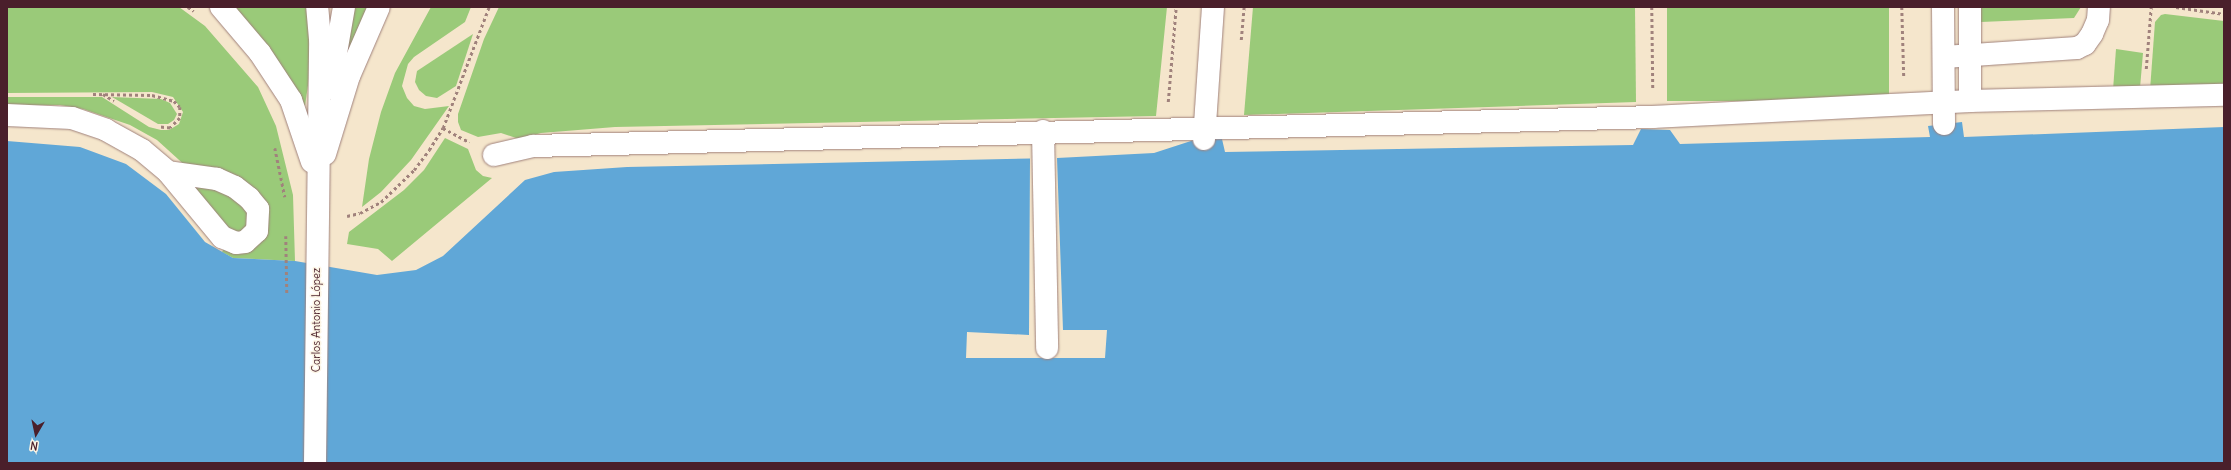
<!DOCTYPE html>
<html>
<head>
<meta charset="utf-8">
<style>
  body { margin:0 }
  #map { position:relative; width:2231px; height:470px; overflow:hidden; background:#f5e6cc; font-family:Delius,sans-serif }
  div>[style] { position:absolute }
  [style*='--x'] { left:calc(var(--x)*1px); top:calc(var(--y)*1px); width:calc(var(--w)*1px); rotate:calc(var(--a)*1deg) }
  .green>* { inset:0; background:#9aca79; transform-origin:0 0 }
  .water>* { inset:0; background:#60a7d7 }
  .pier>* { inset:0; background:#f5e6cc }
  .path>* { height:2.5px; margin-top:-1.25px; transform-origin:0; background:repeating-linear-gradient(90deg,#a0827c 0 3px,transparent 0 6px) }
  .roads { filter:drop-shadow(0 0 1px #a0827c) drop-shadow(0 0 1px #a0827c) }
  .minor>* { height:22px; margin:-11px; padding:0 11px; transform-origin:11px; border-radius:11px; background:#fff }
  .major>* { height:22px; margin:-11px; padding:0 11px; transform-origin:11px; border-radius:11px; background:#fff }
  span { translate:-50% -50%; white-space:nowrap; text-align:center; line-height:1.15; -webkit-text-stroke:3px #fcf5e5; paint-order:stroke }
  .street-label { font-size:11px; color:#4a1f2b }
  .frame { position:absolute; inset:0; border:8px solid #4a1f2b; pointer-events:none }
  .north { position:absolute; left:16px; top:414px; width:40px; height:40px; -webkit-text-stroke:3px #fcf5e5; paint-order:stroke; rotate:189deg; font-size:11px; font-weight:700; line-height:16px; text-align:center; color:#4a1f2b }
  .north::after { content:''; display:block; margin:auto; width:14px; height:18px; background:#4a1f2b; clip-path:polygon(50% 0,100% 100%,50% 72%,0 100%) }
</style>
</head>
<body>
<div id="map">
  <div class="green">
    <div style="clip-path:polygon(7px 7px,179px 7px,205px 26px,258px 87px,276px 126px,293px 195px,295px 261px,233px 258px,222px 252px,227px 243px,237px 246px,261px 208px,189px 169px,157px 140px,130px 125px,83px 109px,60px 105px,7px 106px,7px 97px,102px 97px,149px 127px,161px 130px,169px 130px,179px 124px,183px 112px,173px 97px,152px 92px,7px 93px)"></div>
    <div style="clip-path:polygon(229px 7px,309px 7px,309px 78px,305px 106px)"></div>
    <div style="clip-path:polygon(352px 7px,370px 7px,344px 67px)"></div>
    <div style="clip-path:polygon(431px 7px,471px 7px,465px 22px,414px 57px,408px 64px,402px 86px,407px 98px,414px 106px,425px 109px,449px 106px,411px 160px,381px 192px,362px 207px,369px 159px,381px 112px,395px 73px)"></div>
    <div style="clip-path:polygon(499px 7px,1167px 7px,1156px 116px,615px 127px,541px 133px,519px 139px,501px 133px,478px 137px,461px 130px,458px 122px,458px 114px,484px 39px)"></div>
    <div style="clip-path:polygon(1253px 7px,1632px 7px,1635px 8px,1636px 102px,1244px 115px)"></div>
    <div style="left:1667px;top:7px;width:222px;height:94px"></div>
    <div style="clip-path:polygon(1980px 7px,2081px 7px,2074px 18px,1981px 22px)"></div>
    <div style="clip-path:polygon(2165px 14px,2224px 21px,2224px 89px,2150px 90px,2155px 22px,2161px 15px)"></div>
    <div style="clip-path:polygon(473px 34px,456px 86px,437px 98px,426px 96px,419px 90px,415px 82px,417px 71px)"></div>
    <div style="clip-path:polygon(2116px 49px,2143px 53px,2140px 88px,2113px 90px)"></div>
    <div style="clip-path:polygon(112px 97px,161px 99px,170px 103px,177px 114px,174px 120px,168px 124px,158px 124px)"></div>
    <div style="clip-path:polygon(445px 138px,468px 149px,476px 170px,483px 176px,492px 178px,392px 261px,378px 249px,347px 244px,349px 232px,404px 190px,424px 170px)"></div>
    <div style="clip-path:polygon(176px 175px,234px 190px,256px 221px,235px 238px)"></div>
  </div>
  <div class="water">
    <div style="clip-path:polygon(1962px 122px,1964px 137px,2224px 127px,2224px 463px,7px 463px,7px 141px,80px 147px,126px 164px,166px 194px,205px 242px,233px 258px,295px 261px,377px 275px,416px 270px,443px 256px,525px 180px,554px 172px,627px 167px,1057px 158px,1154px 153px,1194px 140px,1222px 139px,1225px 152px,1633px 145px,1641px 129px,1670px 130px,1680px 144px,1930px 137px,1928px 126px)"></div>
  </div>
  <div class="pier">
    <div style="clip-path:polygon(1030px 158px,1057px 158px,1063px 330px,1107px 330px,1105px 358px,966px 358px,967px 332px,1029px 335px)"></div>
  </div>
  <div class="path">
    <div style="--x:188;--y:7;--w:7;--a:34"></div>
    <div style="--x:1652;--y:7;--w:81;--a:89.3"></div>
    <div style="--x:1902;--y:7;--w:70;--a:88.4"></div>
    <div style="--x:2176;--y:7;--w:49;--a:8.3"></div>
    <div style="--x:1241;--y:40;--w:33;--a:-85"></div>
    <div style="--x:2146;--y:69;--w:62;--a:-85.4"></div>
    <div style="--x:93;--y:94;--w:59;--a:1"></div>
    <div style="--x:152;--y:95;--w:23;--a:15"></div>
    <div style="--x:174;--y:101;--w:8;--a:45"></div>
    <div style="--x:180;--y:107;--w:11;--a:90"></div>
    <div style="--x:180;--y:118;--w:14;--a:135"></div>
    <div style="--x:170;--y:128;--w:10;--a:-174"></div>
    <div style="--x:103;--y:94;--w:13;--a:32"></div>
    <div style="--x:1168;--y:102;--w:95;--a:-85.2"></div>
    <div style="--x:443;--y:128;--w:30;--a:28"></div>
    <div style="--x:275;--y:148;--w:50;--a:78.5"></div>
    <div style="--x:347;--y:216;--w:13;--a:-13"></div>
    <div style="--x:360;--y:213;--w:24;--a:-28"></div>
    <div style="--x:381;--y:202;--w:46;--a:-44.1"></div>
    <div style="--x:414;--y:170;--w:25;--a:-53"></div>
    <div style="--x:429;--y:150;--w:26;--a:-58"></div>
    <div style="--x:443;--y:128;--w:129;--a:-69.2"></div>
    <div style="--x:286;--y:236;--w:59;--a:89"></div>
  </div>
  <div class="roads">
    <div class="minor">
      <div style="--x:1943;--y:7;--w:117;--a:89.5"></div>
      <div style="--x:1970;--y:7;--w:94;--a:90"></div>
      <div style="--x:1970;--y:101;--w:254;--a:-1.4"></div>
      <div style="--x:1944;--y:57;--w:133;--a:-3.9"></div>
      <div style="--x:2077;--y:48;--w:9;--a:-27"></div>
      <div style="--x:2085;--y:44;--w:12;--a:-55"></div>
      <div style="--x:2092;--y:34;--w:15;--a:-67"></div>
      <div style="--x:2098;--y:20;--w:13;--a:-86"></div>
      <div style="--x:7;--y:115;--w:65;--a:2.6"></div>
      <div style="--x:72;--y:118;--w:36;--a:19"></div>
      <div style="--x:106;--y:130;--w:41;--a:29.1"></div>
      <div style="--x:142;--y:150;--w:34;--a:40"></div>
      <div style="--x:168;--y:172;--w:85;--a:50.3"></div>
      <div style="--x:222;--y:237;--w:15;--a:23"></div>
      <div style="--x:236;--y:243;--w:9;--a:-6"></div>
      <div style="--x:245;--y:242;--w:16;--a:-43"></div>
      <div style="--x:257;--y:231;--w:22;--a:-87"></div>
      <div style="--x:258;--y:209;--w:14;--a:-129"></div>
      <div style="--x:249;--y:198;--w:18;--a:-142"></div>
      <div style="--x:235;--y:187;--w:20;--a:-156"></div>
      <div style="--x:217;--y:179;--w:49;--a:-171.9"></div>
      <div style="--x:1043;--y:131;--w:217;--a:88.9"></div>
      <div style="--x:1204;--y:139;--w:132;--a:-86.1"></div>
      <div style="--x:494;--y:155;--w:40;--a:-13"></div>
      <div style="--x:533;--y:146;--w:1120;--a:-1.48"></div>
      <div style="--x:1653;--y:117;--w:317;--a:-2.9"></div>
    </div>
    <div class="major">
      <div style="--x:221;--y:7;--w:60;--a:49.7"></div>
      <div style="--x:260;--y:53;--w:56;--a:56.6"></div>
      <div style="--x:291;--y:100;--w:65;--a:71.3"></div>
      <div style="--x:330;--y:88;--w:82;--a:-80.2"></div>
      <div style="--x:325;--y:154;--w:82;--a:-72.9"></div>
      <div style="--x:349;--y:76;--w:75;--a:-66.5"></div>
      <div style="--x:315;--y:463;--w:424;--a:-89.3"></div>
      <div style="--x:320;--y:39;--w:32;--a:-95"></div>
    </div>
  </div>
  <div class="street-label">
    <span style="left:316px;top:320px;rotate:-90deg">Carlos Antonio López</span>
  </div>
  <div class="frame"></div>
  <div class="north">N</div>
</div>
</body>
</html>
